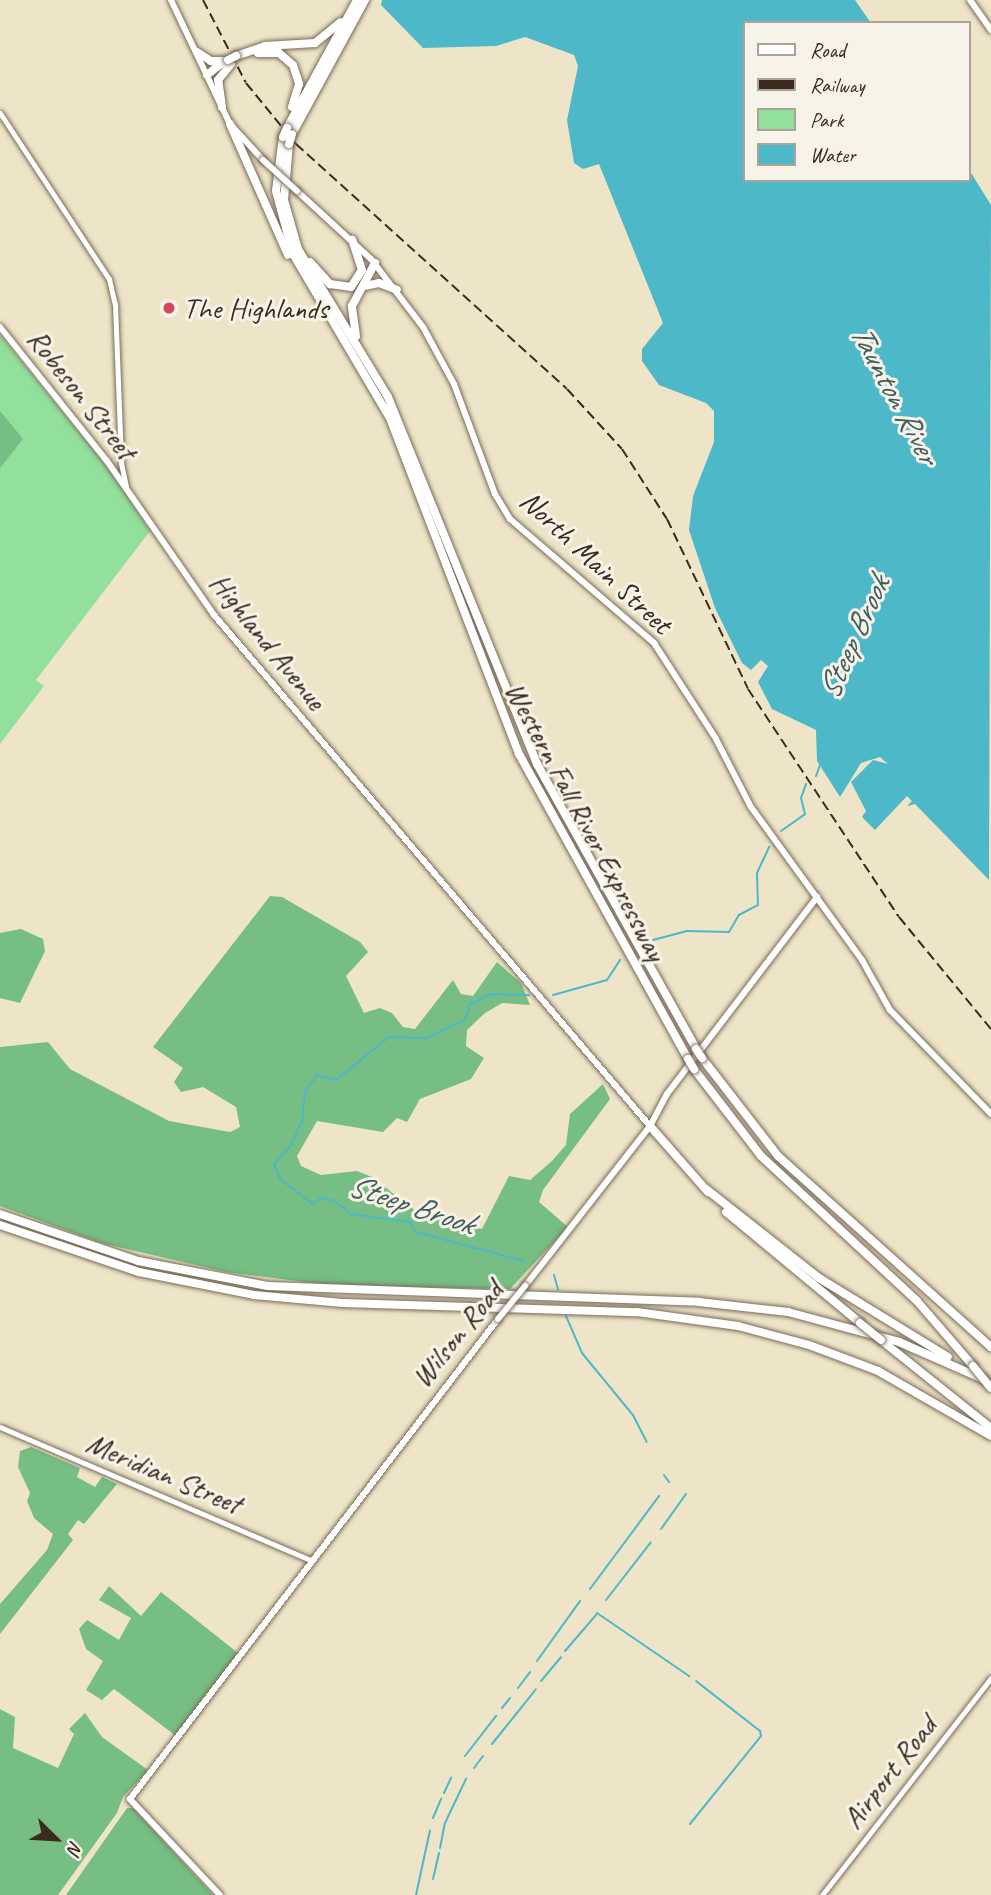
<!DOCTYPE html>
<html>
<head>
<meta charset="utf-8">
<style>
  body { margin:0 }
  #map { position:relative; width:991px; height:1895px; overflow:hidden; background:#eee5c8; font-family:Caveat,sans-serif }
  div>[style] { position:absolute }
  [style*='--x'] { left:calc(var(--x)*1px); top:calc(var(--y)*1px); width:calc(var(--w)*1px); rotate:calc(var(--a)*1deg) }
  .green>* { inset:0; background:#93df9c }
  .forest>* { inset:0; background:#76be84 }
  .water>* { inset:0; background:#4cb8c8 }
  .stream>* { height:2px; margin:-1px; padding:0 1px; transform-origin:1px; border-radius:1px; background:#4cb8c8 }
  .roads { filter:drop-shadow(0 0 2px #7a6b5a) drop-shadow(0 0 2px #7a6b5a) }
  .tertiary>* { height:5px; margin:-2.5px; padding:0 2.5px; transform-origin:2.5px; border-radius:2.5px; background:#fff }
  .secondary>* { height:6px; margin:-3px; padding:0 3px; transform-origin:3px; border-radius:3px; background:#fff }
  .motorway>* { height:8px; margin:-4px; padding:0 4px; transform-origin:4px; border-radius:4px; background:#fff }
  .rail>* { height:2px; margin-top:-1px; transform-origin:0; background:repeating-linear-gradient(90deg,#3b2a1e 0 10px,transparent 0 15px) }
  .bridges { filter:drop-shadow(0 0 2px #7a6b5a) drop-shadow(0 0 2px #7a6b5a) }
  .secondary-bridge>* { height:6px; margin:-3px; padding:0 3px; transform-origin:3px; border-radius:3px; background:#fff }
  .motorway-bridge>* { height:8px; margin:-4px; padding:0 4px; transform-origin:4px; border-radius:4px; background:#fff }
  .dots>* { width:19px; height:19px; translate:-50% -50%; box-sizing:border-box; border:4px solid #f7f3e8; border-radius:50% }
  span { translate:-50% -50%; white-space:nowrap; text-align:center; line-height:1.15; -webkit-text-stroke:6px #f7f3e8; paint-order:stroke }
  .poi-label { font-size:30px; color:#3b2a1e }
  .left { translate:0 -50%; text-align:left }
  .street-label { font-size:30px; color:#3b2a1e }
  .water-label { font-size:32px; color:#415c5a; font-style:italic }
  .legend { position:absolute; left:743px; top:21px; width:228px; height:161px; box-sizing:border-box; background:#f7f3e8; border:2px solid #aca397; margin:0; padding:9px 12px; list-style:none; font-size:21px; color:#3b2a1e }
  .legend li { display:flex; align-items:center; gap:14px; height:35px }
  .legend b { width:35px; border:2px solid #aca397 }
  .north { position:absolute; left:21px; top:1804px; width:70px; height:70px; -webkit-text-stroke:5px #f7f3e8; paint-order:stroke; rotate:114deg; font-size:19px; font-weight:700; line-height:28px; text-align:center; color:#3b2a1e }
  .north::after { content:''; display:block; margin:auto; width:24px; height:32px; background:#3b2a1e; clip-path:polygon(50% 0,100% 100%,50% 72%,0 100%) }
</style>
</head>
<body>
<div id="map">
  <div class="green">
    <div style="clip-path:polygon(0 335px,111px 472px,150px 531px,36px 680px,44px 686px,0 744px)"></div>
  </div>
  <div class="forest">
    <div style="clip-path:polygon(0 411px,23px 439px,0 468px)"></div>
    <div style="clip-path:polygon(270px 896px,282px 897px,360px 942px,368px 952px,346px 976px,364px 1013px,380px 1008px,392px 1013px,403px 1027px,415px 1029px,453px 980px,461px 994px,473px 996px,497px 962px,521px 983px,530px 1005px,502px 1003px,485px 1013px,467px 1030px,466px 1046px,484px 1058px,471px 1079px,420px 1099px,407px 1122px,397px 1118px,383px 1132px,317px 1121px,297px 1156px,301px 1166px,321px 1175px,357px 1171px,372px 1177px,422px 1216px,482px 1229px,509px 1176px,530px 1180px,552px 1161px,566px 1145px,570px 1114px,603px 1084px,610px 1099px,543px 1190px,539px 1202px,568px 1227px,510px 1289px,336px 1286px,226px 1272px,101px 1243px,0 1206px,0 1047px,48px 1042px,70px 1069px,169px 1121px,230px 1132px,240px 1127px,236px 1107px,203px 1087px,181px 1092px,174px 1082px,183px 1068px,153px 1047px)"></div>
    <div style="clip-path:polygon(21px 929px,43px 939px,45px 951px,20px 1003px,0 998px,0 933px)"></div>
    <div style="clip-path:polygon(31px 1447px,80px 1468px,77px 1477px,95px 1487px,102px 1477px,117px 1484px,84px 1524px,78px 1520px,68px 1534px,73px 1540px,0 1634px,0 1604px,47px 1550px,53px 1534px,34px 1518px,27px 1501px,30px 1493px,18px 1467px,20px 1451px)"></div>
    <div style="clip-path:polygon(109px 1586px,141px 1616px,161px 1592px,238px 1653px,176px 1736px,114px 1689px,102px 1700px,86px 1690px,103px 1661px,86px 1649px,79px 1629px,87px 1620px,119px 1640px,131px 1618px,99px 1600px)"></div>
    <div style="clip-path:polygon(0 1709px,15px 1717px,13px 1748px,58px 1768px,74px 1734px,69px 1729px,85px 1713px,102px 1737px,148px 1770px,123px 1797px,117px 1813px,58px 1895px,0 1895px)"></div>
    <div style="clip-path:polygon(127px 1808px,133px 1808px,213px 1895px,66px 1895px)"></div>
  </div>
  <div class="water">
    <div style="clip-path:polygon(382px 0,855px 0,871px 23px,744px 23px,744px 180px,968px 180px,968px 168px,991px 205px,989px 880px,915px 804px,907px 806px,912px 801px,907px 796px,875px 830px,862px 817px,866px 811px,851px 782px,873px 760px,888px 764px,880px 757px,861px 763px,840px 797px,817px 761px,816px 730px,772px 709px,758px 682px,768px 666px,761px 660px,751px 670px,742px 663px,715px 608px,689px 530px,693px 496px,714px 442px,714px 411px,706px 403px,659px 385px,642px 361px,642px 349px,663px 323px,599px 164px,583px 169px,574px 163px,567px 120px,578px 66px,574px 55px,525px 37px,496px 46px,423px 48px,381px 5px)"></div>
  </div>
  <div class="stream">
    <div style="--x:816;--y:776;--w:12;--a:-70"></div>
    <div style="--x:781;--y:831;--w:29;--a:-35"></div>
    <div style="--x:805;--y:814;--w:16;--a:-104"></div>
    <div style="--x:801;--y:798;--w:15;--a:-70"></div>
    <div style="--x:653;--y:940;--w:35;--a:-15"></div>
    <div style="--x:687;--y:931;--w:42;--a:1.4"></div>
    <div style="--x:729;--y:932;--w:20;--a:-60"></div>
    <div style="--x:739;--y:915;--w:21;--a:-28"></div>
    <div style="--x:758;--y:905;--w:32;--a:-92"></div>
    <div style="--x:757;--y:873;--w:29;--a:-65"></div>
    <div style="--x:553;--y:995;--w:56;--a:-15.5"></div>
    <div style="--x:607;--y:980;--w:24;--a:-57"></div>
    <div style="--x:524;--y:1261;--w:112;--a:-165"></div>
    <div style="--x:416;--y:1232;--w:12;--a:-121"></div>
    <div style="--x:410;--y:1222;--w:60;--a:-172.3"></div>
    <div style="--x:351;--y:1214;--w:21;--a:-141"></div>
    <div style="--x:335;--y:1201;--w:14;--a:-168"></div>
    <div style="--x:321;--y:1198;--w:10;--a:143"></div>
    <div style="--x:313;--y:1204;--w:41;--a:-142.9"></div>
    <div style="--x:280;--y:1179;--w:16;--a:-112"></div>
    <div style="--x:274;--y:1164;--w:23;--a:-47"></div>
    <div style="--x:290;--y:1147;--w:29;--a:-65"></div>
    <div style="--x:302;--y:1121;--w:29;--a:-84"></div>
    <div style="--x:305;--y:1092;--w:21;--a:-55"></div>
    <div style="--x:317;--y:1075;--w:20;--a:15"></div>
    <div style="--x:336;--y:1080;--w:68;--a:-39.1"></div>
    <div style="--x:389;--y:1037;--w:37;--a:2"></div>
    <div style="--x:426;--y:1038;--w:43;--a:-24.8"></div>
    <div style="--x:465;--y:1020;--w:17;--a:-73"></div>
    <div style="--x:470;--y:1004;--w:23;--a:-25"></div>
    <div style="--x:491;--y:994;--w:38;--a:2"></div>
    <div style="--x:554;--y:1275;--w:15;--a:74"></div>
    <div style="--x:566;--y:1316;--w:40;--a:66.6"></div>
    <div style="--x:582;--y:1353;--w:80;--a:50.6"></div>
    <div style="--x:633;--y:1415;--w:30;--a:63"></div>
    <div style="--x:664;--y:1475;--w:9;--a:54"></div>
    <div style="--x:661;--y:1529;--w:43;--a:-54.5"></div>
    <div style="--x:590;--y:1589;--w:116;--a:-53.4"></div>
    <div style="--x:606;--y:1600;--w:73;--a:-52.2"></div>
    <div style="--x:597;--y:1613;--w:112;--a:34.4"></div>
    <div style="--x:565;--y:1651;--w:48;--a:-49.3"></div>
    <div style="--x:537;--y:1661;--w:74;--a:-54.4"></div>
    <div style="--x:541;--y:1681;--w:31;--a:-50"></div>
    <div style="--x:518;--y:1688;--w:20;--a:-53"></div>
    <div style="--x:502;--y:1708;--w:13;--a:-51"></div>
    <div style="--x:492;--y:1744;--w:70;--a:-51.3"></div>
    <div style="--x:465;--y:1756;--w:51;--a:-52.2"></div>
    <div style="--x:474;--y:1768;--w:15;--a:-53"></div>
    <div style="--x:444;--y:1793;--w:17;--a:-65"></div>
    <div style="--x:433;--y:1818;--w:21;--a:-67"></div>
    <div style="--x:690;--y:1824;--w:113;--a:-51.1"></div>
    <div style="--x:761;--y:1736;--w:5;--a:-101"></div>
    <div style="--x:760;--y:1731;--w:81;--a:-142"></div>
    <div style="--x:440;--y:1848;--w:25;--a:-79"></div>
    <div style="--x:445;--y:1823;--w:49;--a:-64.5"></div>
    <div style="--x:433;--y:1879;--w:27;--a:-77"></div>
    <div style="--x:416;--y:1895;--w:66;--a:-77.8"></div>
  </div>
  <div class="roads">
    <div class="tertiary">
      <div style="--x:0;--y:113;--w:199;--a:56.7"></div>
      <div style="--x:109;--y:279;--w:26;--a:77"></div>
      <div style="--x:115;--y:304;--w:159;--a:87.8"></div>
      <div style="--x:121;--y:463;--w:24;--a:78"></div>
      <div style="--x:0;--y:1427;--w:337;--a:23.2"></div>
      <div style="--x:822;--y:1895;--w:275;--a:-52.1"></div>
    </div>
    <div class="secondary">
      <div style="--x:171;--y:0;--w:137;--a:64.6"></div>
      <div style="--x:230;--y:124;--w:49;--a:47.5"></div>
      <div style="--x:970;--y:0;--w:37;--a:55"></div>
      <div style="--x:297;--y:191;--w:100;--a:42.6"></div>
      <div style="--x:371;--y:259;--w:86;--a:52.6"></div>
      <div style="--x:423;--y:327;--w:65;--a:61.5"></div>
      <div style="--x:454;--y:384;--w:117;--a:69.6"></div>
      <div style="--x:495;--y:494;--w:29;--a:59"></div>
      <div style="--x:510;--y:519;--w:190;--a:40.7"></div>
      <div style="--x:654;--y:643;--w:114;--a:57.1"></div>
      <div style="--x:716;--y:739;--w:76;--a:62.8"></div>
      <div style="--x:751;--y:807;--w:189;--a:54"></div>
      <div style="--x:862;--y:960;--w:57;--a:60.8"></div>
      <div style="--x:890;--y:1010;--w:145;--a:45.8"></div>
      <div style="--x:0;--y:327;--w:171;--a:51.4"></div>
      <div style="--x:107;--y:461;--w:188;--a:55.2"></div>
      <div style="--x:214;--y:615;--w:672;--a:49.53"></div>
      <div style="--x:525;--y:1286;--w:203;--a:-52"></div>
      <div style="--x:650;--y:1126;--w:36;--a:-62"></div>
      <div style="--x:667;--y:1094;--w:248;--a:-52.7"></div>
      <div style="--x:220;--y:1895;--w:132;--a:-133.2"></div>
      <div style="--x:130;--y:1799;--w:605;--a:-52.52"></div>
    </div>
    <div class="motorway">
      <div style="--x:197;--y:52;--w:17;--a:33"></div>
      <div style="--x:211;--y:61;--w:14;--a:0"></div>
      <div style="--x:258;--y:53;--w:21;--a:0"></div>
      <div style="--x:279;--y:53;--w:18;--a:41"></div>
      <div style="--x:293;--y:65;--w:20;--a:72"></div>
      <div style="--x:299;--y:84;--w:24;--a:107"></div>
      <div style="--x:236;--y:56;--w:31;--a:-19"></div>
      <div style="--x:265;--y:46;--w:50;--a:-3.4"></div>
      <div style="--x:315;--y:43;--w:33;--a:-39"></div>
      <div style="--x:207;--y:75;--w:19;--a:-39"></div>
      <div style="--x:222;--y:107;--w:27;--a:-98"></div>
      <div style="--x:218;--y:80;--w:21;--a:-51"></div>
      <div style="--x:230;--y:124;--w:143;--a:66.1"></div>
      <div style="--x:287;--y:128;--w:146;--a:-61.3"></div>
      <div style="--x:292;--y:134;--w:153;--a:-61.4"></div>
      <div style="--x:283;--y:137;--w:54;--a:97.4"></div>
      <div style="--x:276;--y:191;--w:65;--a:74.9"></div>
      <div style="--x:293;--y:254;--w:191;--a:59.4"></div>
      <div style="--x:390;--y:418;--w:360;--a:69"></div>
      <div style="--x:519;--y:754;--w:349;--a:61"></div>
      <div style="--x:289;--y:144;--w:56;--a:95.1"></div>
      <div style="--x:284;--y:200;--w:51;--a:74.1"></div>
      <div style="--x:298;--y:249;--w:173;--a:58.7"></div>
      <div style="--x:388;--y:397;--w:396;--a:67.9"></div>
      <div style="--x:537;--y:764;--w:326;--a:60.8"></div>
      <div style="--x:310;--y:262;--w:30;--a:48"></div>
      <div style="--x:330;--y:284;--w:21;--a:8"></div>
      <div style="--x:351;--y:287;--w:20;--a:-57"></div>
      <div style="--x:362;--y:270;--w:32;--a:-108"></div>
      <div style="--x:364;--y:286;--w:15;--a:-11"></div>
      <div style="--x:379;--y:283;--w:19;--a:21"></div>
      <div style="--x:356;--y:336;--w:30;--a:-98"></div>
      <div style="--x:352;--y:306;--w:49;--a:-61.9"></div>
      <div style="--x:702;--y:1058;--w:124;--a:52.2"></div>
      <div style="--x:778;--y:1156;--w:286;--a:41.9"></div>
      <div style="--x:694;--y:1069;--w:110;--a:52.4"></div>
      <div style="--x:761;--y:1156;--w:213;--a:42.9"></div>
      <div style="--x:917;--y:1301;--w:86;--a:49.3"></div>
      <div style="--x:650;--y:1126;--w:88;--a:48.7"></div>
      <div style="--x:706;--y:1189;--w:144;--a:38.2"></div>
      <div style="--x:819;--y:1278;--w:151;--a:31.5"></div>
      <div style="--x:726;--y:1212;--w:174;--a:39.6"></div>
      <div style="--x:0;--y:1214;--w:146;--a:18.8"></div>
      <div style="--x:138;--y:1261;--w:132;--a:10.9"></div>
      <div style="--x:268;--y:1286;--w:431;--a:2.1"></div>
      <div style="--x:699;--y:1302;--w:90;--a:6.4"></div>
      <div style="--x:788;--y:1312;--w:115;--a:15.1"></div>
      <div style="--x:899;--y:1342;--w:94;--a:23.8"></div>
      <div style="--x:0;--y:1225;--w:147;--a:18.7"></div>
      <div style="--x:139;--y:1272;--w:117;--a:11.3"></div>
      <div style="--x:254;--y:1295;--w:89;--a:5.1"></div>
      <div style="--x:343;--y:1303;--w:294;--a:1.8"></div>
      <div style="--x:637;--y:1312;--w:102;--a:7.9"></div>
      <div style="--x:738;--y:1326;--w:73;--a:15"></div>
      <div style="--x:809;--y:1345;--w:74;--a:20.6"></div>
      <div style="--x:878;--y:1371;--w:130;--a:29.9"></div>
      <div style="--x:881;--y:1340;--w:141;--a:38.7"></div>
    </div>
  </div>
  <div class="rail">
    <div style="--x:203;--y:0;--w:93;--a:62.6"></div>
    <div style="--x:246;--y:83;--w:79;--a:50.7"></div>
    <div style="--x:296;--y:144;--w:365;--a:42.1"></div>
    <div style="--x:567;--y:389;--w:81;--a:47.5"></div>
    <div style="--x:622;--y:449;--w:83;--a:57.3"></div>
    <div style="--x:667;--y:519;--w:188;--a:64.5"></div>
    <div style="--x:748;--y:689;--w:273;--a:56.5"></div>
    <div style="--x:899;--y:917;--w:145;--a:50.6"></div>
  </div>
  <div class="bridges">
    <div class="secondary-bridge">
      <div style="--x:263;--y:160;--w:46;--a:42.4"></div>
      <div style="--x:498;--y:1319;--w:43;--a:-50.7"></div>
    </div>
    <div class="motorway-bridge">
      <div style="--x:228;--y:60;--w:9;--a:-27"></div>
      <div style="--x:283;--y:137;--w:10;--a:-66"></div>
      <div style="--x:289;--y:144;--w:10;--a:-73"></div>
      <div style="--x:696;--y:1049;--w:11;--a:56"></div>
      <div style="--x:688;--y:1059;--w:12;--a:59"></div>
      <div style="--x:860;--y:1323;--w:27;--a:39"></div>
      <div style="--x:973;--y:1366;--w:28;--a:51"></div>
    </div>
  </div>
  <div class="dots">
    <div style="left:169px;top:308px;background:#d1495b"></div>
  </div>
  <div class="poi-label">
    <span class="left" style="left:183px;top:308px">The Highlands</span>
  </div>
  <div class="street-label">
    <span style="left:82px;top:394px;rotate:52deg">Robeson Street</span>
    <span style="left:596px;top:562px;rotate:43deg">North Main Street</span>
    <span style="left:268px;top:641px;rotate:51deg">Highland Avenue</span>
    <span style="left:586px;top:821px;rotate:62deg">Western Fall River Expressway</span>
    <span style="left:457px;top:1334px;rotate:-51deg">Wilson Road</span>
    <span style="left:164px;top:1473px;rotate:23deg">Meridian Street</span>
    <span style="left:889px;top:1772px;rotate:-52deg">Airport Road</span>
  </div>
  <div class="water-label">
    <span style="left:894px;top:394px;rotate:62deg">Taunton River</span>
    <span style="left:854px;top:638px;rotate:-66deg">Steep Brook</span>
    <span style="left:411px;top:1205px;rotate:18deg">Steep Brook</span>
  </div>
  <ul class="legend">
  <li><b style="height:9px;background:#fff"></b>Road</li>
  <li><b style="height:9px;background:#3b2a1e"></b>Railway</li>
  <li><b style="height:19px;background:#93df9c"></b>Park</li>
  <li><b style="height:19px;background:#4cb8c8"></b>Water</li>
  </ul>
  <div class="north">N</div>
</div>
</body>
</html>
